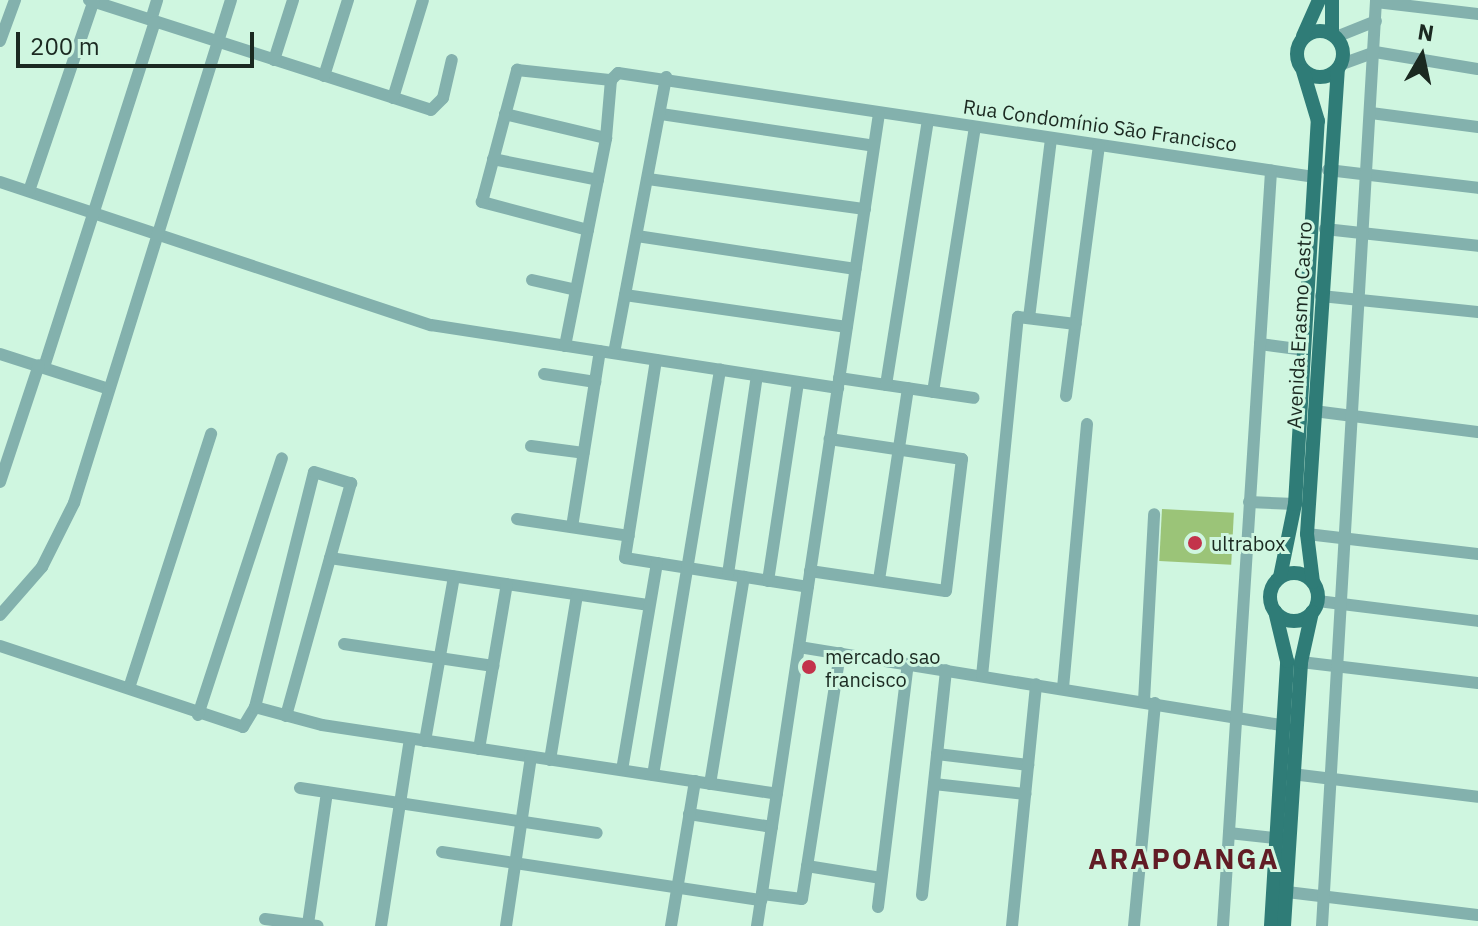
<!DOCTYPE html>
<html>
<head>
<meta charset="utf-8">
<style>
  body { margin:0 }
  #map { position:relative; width:1478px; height:926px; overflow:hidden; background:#cff6e0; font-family:"IBM Plex Sans",sans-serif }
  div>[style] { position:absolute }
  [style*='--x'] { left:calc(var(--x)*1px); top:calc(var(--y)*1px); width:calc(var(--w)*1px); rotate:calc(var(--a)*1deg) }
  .building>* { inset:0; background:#9bc478; transform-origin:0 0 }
  .minor>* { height:12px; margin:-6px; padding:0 6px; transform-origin:6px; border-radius:6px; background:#83b1ad }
  .major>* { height:14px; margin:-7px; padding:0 7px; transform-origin:7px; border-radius:7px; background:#2f7c77 }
  .major>.ring { margin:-7px; padding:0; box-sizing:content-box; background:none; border:14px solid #2f7c77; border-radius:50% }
  .dots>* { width:22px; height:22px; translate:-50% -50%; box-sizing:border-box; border:4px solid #cff6e0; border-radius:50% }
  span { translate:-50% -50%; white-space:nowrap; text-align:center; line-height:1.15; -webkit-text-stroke:6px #cff6e0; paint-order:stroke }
  .street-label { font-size:20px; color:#1b2921 }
  .poi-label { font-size:20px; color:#1b2921 }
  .left { translate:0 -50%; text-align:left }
  .district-label { font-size:28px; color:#611c25; font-weight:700; letter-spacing:2px }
  .north { position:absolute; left:1382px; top:16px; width:80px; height:80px; -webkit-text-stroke:6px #cff6e0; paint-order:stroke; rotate:9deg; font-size:22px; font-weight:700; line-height:32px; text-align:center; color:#1b2921 }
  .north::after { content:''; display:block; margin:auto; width:28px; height:36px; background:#1b2921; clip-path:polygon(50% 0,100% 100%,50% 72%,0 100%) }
  .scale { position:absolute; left:16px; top:32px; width:238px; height:36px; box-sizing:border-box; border:4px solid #1b2921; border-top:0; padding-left:10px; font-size:24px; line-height:28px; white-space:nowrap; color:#1b2921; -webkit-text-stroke:6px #cff6e0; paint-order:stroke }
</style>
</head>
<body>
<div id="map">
  <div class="building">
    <div style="left:1162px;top:509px;width:72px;height:52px;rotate:3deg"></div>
  </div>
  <div class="minor">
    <div style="--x:89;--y:0;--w:359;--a:17.8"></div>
    <div style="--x:431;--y:110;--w:17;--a:-45"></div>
    <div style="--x:443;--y:98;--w:39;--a:-77"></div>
    <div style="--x:1376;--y:2;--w:103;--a:6.7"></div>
    <div style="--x:151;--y:20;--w:21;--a:-73"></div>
    <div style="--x:1336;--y:37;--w:43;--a:-21.8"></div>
    <div style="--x:0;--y:41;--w:44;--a:-69.9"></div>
    <div style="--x:274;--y:60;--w:63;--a:-72.4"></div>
    <div style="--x:1342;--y:64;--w:35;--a:-20"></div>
    <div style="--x:1375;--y:52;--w:104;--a:9.4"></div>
    <div style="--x:324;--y:76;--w:80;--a:-72.5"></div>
    <div style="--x:393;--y:98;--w:102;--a:-73"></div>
    <div style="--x:1371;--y:113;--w:108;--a:7.5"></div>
    <div style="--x:505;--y:114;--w:104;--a:13.4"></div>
    <div style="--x:661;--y:114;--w:215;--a:8.5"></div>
    <div style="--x:493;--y:159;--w:107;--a:11.3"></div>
    <div style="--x:1328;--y:170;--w:151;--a:6.8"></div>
    <div style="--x:648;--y:179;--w:219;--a:7.9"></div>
    <div style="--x:0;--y:182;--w:454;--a:18.4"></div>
    <div style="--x:431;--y:325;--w:412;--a:8.8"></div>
    <div style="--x:29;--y:191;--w:202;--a:-71.2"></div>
    <div style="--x:1325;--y:229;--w:154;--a:6.3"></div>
    <div style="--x:588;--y:230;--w:110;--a:-165.2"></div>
    <div style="--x:482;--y:202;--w:137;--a:-75.1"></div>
    <div style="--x:517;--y:70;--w:95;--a:6.1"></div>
    <div style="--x:637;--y:236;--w:221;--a:8.6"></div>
    <div style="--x:532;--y:280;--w:45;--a:12.8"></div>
    <div style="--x:625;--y:295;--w:224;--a:8.2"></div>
    <div style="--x:1321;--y:296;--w:158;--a:5.8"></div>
    <div style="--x:1029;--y:318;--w:180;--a:-83"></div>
    <div style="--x:1260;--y:344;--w:45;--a:7.6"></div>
    <div style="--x:565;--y:346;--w:212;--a:-78.8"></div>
    <div style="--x:606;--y:138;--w:58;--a:-85.1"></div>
    <div style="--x:611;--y:80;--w:10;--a:-45"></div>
    <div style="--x:618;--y:73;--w:705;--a:8.49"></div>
    <div style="--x:614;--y:353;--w:281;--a:-79.3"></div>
    <div style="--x:0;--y:354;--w:114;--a:17.8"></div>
    <div style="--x:656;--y:360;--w:200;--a:98.9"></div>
    <div style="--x:625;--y:558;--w:185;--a:9"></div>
    <div style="--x:44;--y:367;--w:362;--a:-72.2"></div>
    <div style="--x:544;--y:374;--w:52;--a:8.9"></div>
    <div style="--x:839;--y:378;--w:136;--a:8.4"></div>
    <div style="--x:886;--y:385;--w:267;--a:-81"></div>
    <div style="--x:933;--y:392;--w:268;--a:-81"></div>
    <div style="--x:1066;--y:396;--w:252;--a:-82.5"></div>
    <div style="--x:1314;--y:411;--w:165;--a:7.3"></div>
    <div style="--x:531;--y:446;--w:53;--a:7.5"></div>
    <div style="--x:0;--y:482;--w:123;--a:-71.6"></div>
    <div style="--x:1249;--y:502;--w:46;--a:2.5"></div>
    <div style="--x:517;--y:519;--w:113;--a:8.6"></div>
    <div style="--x:572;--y:527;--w:178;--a:-81"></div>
    <div style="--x:1307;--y:534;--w:172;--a:6.7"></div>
    <div style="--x:330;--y:558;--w:321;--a:8.4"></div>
    <div style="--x:810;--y:571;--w:137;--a:8.4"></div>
    <div style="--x:946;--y:591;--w:133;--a:-83.1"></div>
    <div style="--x:962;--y:459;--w:134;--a:-171.4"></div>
    <div style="--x:728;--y:574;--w:200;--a:-81.7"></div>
    <div style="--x:879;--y:580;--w:194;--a:-81.4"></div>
    <div style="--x:768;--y:581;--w:201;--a:-81.4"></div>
    <div style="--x:1318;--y:601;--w:161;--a:7.1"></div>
    <div style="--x:0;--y:615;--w:64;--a:-48.8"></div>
    <div style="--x:42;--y:567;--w:72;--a:-63.4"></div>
    <div style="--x:74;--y:503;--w:527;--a:-72.67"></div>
    <div style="--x:344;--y:644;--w:151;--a:8.4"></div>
    <div style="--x:0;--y:646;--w:256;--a:18.4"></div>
    <div style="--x:243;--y:727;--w:23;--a:-59"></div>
    <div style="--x:255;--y:707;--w:242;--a:-75.9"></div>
    <div style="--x:314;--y:472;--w:39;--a:17"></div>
    <div style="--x:351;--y:483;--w:242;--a:105.6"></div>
    <div style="--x:799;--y:647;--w:488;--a:9.2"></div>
    <div style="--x:1301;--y:662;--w:178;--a:6.8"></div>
    <div style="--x:982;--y:676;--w:361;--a:-84.3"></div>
    <div style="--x:1018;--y:317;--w:58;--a:6.9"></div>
    <div style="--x:130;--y:685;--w:264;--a:-72.1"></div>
    <div style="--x:1063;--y:688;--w:265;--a:-84.8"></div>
    <div style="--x:1144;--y:701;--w:187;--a:-86.9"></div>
    <div style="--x:255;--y:707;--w:69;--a:15"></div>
    <div style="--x:322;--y:725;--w:460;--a:8.6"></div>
    <div style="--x:198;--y:715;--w:270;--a:-71.9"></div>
    <div style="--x:425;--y:741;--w:167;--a:-80"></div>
    <div style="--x:479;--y:749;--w:167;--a:-80.4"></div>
    <div style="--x:937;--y:754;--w:92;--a:6.9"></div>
    <div style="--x:550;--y:760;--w:167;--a:-80.7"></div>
    <div style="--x:622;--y:770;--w:210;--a:-80.4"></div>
    <div style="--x:1292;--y:774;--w:187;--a:7"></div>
    <div style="--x:653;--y:775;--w:411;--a:-80.6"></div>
    <div style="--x:710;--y:784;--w:210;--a:-80.7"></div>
    <div style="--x:934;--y:784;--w:92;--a:6.3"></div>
    <div style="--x:300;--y:788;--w:300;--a:8.6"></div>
    <div style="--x:689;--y:814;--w:84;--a:8.9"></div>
    <div style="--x:1229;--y:833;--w:46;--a:6.2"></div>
    <div style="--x:442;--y:852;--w:323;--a:8.6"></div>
    <div style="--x:807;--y:866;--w:75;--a:9.2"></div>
    <div style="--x:1287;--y:892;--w:192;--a:6.9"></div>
    <div style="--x:762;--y:894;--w:40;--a:7.1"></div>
    <div style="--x:802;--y:899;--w:249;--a:-81.2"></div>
    <div style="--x:922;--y:895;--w:226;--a:-83.9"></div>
    <div style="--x:878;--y:907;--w:245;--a:-83"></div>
    <div style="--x:265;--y:919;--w:53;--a:7.5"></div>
    <div style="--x:308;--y:924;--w:133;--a:-81.8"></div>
    <div style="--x:381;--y:926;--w:189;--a:-81.2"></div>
    <div style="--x:506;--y:926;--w:171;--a:-81.6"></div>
    <div style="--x:671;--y:926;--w:147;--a:-80.6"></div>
    <div style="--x:757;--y:926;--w:821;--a:-81.46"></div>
    <div style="--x:1012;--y:926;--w:243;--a:-84.3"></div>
    <div style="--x:1134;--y:926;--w:224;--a:-84.6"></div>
    <div style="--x:1223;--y:926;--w:757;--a:-86.36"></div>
    <div style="--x:1322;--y:926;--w:928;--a:-86.66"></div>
  </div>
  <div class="major">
    <div style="--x:1332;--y:0;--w:34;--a:90"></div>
    <div class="ring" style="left:1297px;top:31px;width:32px;height:32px"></div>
    <div style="--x:1303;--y:36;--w:39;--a:-66"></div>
    <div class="ring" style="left:1270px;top:573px;width:34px;height:34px"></div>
    <div style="--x:1280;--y:577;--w:75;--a:-78.4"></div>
    <div style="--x:1295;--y:504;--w:384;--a:-86.6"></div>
    <div style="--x:1318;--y:121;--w:52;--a:-106.7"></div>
    <div style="--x:1313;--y:582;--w:48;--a:-97.1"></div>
    <div style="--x:1307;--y:534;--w:465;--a:-86.2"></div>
    <div style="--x:1271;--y:926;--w:265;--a:-86.5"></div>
    <div style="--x:1287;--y:661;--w:51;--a:-103.5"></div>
    <div style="--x:1284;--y:926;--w:265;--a:-86.3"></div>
    <div style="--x:1301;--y:662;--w:51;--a:-77.6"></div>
  </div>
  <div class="dots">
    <div style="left:1195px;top:543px;background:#c3334b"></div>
    <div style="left:809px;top:667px;background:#c3334b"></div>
  </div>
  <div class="street-label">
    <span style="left:1100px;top:125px;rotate:8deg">Rua Condomínio São Francisco</span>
    <span style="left:1299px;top:325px;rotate:-87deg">Avenida Erasmo Castro</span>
  </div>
  <div class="poi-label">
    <span class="left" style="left:1211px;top:543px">ultrabox</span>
    <span class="left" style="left:825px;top:668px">mercado sao<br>francisco</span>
  </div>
  <div class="district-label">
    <span style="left:1184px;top:859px">ARAPOANGA</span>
  </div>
  <div class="north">N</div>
  <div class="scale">200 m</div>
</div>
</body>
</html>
